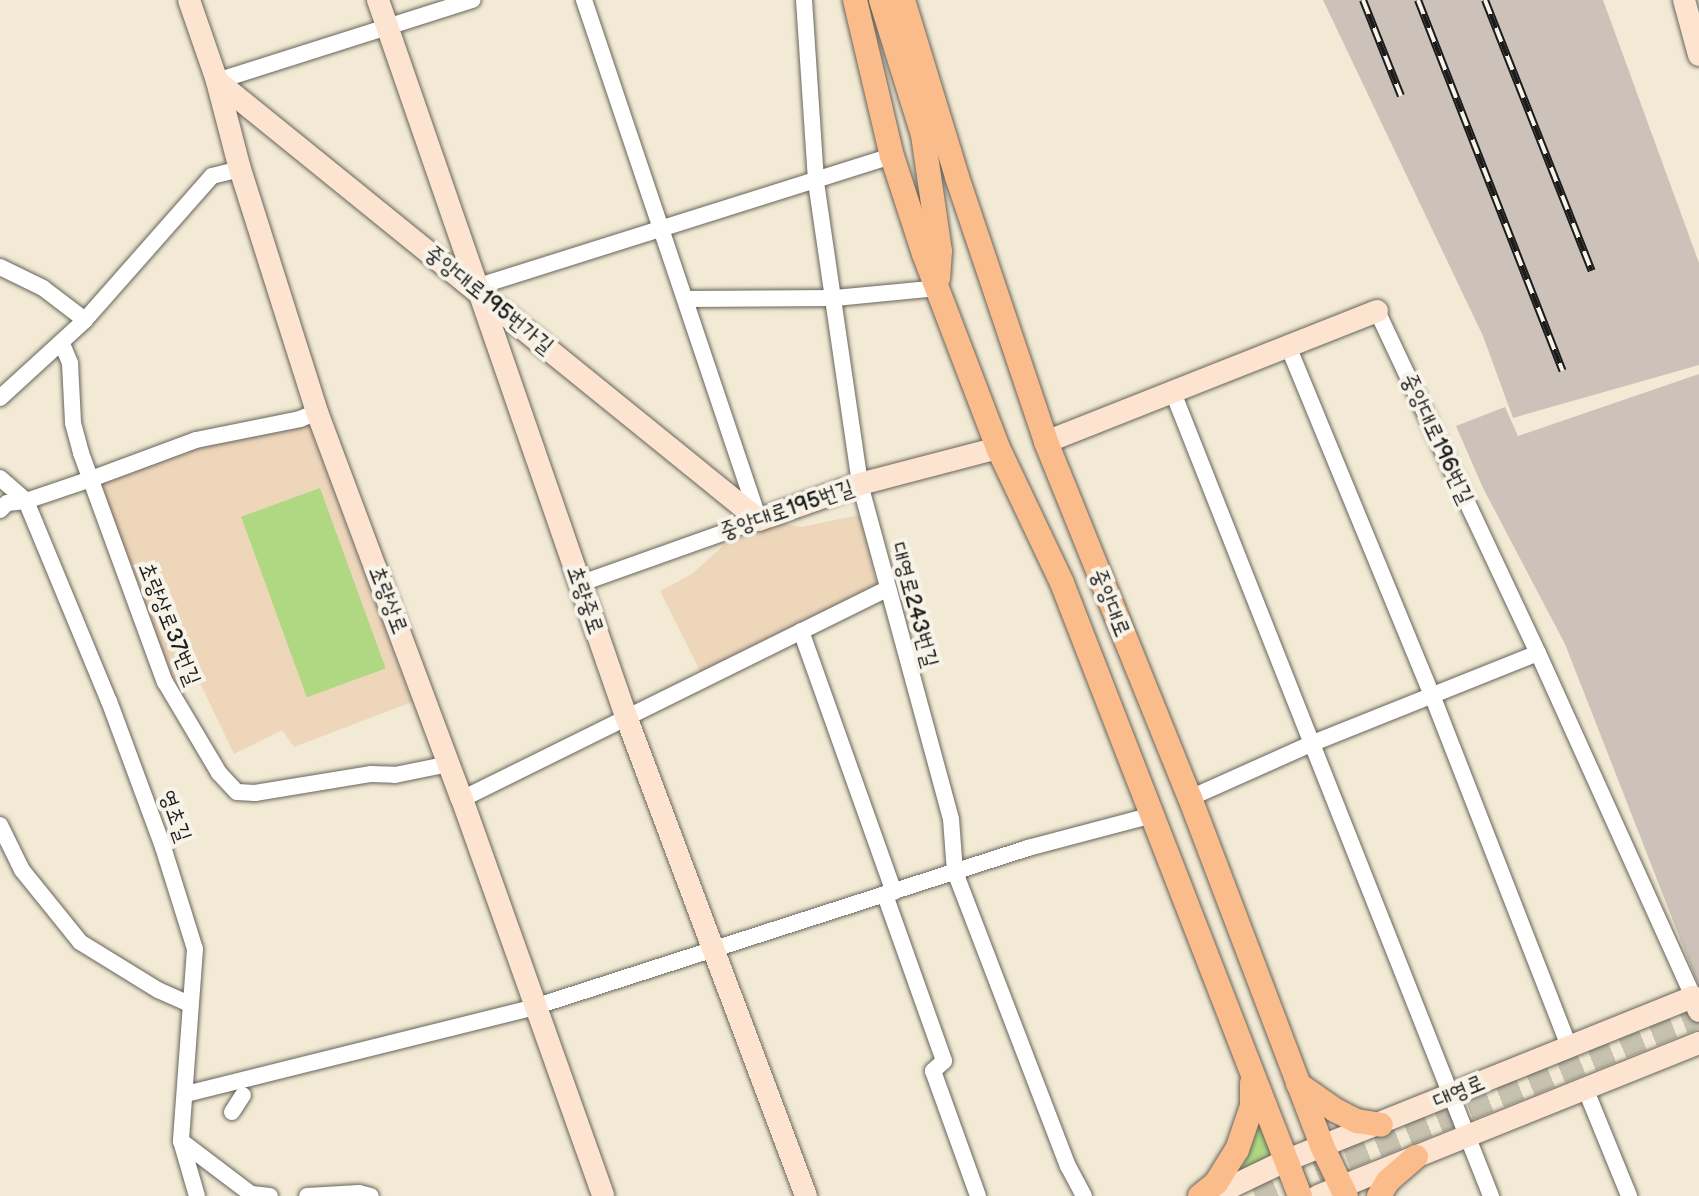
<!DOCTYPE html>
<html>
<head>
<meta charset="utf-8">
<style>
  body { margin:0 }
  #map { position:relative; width:1699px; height:1196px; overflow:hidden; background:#f2ead4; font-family:"Balsamiq Sans","Poor Story",sans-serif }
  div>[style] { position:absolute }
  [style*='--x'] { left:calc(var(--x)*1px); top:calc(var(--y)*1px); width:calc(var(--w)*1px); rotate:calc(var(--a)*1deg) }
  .built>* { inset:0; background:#eed6bb }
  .industrial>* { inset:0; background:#ccc2b9 }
  .green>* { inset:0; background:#b0d883; transform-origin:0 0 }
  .secondary-tunnel>* { height:22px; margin-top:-11px; transform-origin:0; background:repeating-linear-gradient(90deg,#c7c1af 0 22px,transparent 0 33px) }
  .roads { filter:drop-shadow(0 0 2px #67645c) drop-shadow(0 0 2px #67645c) }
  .street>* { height:16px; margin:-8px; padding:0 8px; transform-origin:8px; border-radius:8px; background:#fff }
  .secondary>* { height:22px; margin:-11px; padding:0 11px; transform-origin:11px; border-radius:11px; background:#fde4d0 }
  .primary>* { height:24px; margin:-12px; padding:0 12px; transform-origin:12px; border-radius:12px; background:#f9bc8a }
  .rail>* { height:8px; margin-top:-4px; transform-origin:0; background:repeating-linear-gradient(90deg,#f7f3e8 0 15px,#1c1c1c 0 30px); box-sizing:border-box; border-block:2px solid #1c1c1c }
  span { translate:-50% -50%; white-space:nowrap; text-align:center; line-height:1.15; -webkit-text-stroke:8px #f7f3e8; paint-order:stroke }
  .street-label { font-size:22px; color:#1c1c1c }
</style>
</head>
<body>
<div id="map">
  <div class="built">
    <div style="clip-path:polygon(309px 425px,412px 702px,294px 747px,282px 730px,234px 754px,200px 683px,176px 694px,99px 484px,211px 443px)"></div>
    <div style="clip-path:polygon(859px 515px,877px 585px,701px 673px,660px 591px,692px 574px,724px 545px,780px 523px,801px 527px)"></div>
  </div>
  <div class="industrial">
    <div style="clip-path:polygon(1323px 0,1603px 0,1699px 263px,1699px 365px,1513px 418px,1483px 336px)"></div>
    <div style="clip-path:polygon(1699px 374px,1699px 987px,1565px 644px,1483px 488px,1456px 426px,1505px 407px,1518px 436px)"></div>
  </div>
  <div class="green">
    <div style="left:320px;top:488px;width:192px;height:84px;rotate:70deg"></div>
    <div style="clip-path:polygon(1260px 1122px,1272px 1155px,1242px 1170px)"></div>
  </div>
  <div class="secondary-tunnel">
    <div style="--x:1255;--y:1196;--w:479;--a:-22"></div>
  </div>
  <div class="roads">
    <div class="street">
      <div style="--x:804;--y:0;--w:182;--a:86.2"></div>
      <div style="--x:816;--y:182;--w:305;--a:81.7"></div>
      <div style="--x:860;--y:484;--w:347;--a:74.8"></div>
      <div style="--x:951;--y:819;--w:53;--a:85.7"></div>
      <div style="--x:955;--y:872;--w:315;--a:69"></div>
      <div style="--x:1068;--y:1166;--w:34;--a:62"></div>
      <div style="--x:217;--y:81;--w:268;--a:-17.6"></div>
      <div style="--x:0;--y:267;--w:48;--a:26"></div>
      <div style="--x:43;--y:288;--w:53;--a:37.3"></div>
      <div style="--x:476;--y:287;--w:436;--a:-17.5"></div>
      <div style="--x:686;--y:299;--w:149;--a:-0.4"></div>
      <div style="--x:835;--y:298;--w:103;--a:-5.5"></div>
      <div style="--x:1377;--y:311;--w:378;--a:64.8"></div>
      <div style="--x:1538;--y:653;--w:377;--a:65.7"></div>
      <div style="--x:62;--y:344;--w:21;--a:67"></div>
      <div style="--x:70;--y:363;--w:60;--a:87.1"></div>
      <div style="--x:73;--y:423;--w:31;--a:75"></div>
      <div style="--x:81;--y:453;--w:244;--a:69.9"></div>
      <div style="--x:165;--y:682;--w:106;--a:59.3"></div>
      <div style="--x:219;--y:773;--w:26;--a:47"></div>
      <div style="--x:237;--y:792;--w:18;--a:3"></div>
      <div style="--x:255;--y:793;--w:118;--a:-9.3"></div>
      <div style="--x:371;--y:774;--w:24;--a:2"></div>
      <div style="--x:395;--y:775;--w:55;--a:-11.5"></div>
      <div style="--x:1288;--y:346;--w:378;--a:67.6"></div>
      <div style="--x:1432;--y:695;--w:378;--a:68.7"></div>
      <div style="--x:1172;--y:390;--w:867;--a:68.41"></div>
      <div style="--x:0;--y:398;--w:115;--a:-42.5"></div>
      <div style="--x:85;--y:320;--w:192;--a:-48.6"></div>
      <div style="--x:212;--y:176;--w:29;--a:-14"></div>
      <div style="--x:0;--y:478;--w:35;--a:41"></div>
      <div style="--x:26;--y:501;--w:217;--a:67.5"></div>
      <div style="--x:109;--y:701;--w:156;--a:69.7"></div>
      <div style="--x:163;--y:847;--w:107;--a:72.6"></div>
      <div style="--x:195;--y:949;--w:193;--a:94.2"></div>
      <div style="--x:181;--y:1141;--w:57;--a:73.8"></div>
      <div style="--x:0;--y:510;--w:10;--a:-45"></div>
      <div style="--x:7;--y:503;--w:19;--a:-6"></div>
      <div style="--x:26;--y:501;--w:69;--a:-18.7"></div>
      <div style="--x:91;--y:479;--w:112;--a:-20.4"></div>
      <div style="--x:196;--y:440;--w:106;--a:-11.4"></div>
      <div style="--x:300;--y:419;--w:18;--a:-22"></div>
      <div style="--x:579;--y:584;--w:191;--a:-19.6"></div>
      <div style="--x:759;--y:520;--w:549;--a:-108.6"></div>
      <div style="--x:801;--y:631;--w:277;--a:70.4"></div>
      <div style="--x:1190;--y:798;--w:135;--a:-24.1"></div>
      <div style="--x:1313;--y:743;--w:242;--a:-21.8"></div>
      <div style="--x:462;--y:799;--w:473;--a:-26.3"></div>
      <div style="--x:0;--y:825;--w:50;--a:63.9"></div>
      <div style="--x:22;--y:870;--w:92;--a:51.1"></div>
      <div style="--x:80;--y:942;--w:92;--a:31.6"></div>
      <div style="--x:158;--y:990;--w:35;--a:24"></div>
      <div style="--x:885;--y:895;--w:176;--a:70.4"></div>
      <div style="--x:944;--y:1061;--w:15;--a:138"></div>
      <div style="--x:933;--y:1071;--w:133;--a:70.2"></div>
      <div style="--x:1585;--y:1088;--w:117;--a:67.8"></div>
      <div style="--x:186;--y:1094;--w:359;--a:-14"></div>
      <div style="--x:534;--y:1007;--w:519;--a:-17.84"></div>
      <div style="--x:1028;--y:848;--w:125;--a:-14.8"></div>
      <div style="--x:232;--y:1112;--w:20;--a:-57"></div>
      <div style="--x:181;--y:1141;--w:88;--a:37.1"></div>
      <div style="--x:251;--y:1194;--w:19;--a:6"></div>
      <div style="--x:307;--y:1196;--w:52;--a:-3.3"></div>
      <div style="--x:359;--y:1193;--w:12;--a:14"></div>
    </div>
    <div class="secondary">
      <div style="--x:189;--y:0;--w:86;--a:70.9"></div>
      <div style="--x:217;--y:81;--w:91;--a:75.4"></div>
      <div style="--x:240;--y:169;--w:255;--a:72.4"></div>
      <div style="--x:317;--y:412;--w:413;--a:69.5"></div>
      <div style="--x:462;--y:799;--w:421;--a:70.4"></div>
      <div style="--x:378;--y:0;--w:761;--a:70.9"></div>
      <div style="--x:627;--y:719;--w:509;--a:69.43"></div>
      <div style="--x:1684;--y:0;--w:57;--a:74.7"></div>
      <div style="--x:217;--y:81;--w:697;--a:39.01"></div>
      <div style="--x:759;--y:520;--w:107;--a:-19.6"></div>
      <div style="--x:860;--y:484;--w:143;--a:-14.6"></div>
      <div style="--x:1046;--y:442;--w:356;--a:-21.6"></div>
      <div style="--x:1212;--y:1196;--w:81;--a:-25.6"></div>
      <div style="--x:1285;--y:1161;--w:440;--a:-21.9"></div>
      <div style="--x:1693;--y:997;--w:15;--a:67"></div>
      <div style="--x:1318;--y:1196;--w:411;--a:-21.9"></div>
    </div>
    <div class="primary">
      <div style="--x:855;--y:0;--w:160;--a:76.7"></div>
      <div style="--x:892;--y:156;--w:103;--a:71.9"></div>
      <div style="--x:924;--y:254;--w:208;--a:69.1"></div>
      <div style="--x:998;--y:448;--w:149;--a:64.6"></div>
      <div style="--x:1062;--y:583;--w:658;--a:68.78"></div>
      <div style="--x:881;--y:0;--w:141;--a:72.7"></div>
      <div style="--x:923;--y:135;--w:117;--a:81.7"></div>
      <div style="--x:940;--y:251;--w:27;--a:94"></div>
      <div style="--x:903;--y:0;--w:185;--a:73"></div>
      <div style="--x:957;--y:177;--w:280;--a:71.4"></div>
      <div style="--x:1046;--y:442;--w:384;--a:68"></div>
      <div style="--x:1190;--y:798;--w:372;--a:69.2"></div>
      <div style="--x:1322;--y:1146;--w:55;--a:64.4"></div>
      <div style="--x:1298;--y:1084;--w:45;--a:35.1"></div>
      <div style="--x:1335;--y:1110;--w:25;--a:27"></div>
      <div style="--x:1357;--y:1121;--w:24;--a:9"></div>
      <div style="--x:1200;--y:1196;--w:21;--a:-39"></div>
      <div style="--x:1216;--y:1183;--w:39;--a:-58"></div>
      <div style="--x:1237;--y:1150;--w:46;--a:-71.2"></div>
      <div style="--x:1252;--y:1106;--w:23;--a:-90"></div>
      <div style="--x:1379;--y:1196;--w:17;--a:-59"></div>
      <div style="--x:1388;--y:1181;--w:37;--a:-41"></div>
    </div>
  </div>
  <div class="rail">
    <div style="--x:1363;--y:0;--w:103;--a:68.4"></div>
    <div style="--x:1418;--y:0;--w:398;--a:68.7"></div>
    <div style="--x:1485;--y:0;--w:291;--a:68.5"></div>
  </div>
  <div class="street-label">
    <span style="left:489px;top:300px;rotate:39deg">중앙대로195번가길</span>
    <span style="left:1437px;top:439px;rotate:65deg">중앙대로196번길</span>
    <span style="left:787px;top:510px;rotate:-19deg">중앙대로195번길</span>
    <span style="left:388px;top:600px;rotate:69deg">초량상로</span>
    <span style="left:585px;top:600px;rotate:71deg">초량중로</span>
    <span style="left:1110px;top:603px;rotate:68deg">중앙대로</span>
    <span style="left:914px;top:605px;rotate:75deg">대영로243번길</span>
    <span style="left:169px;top:624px;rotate:68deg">초량상로37번길</span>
    <span style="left:175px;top:816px;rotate:70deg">영초길</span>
    <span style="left:1459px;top:1092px;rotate:-23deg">대영로</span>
  </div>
</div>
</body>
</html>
